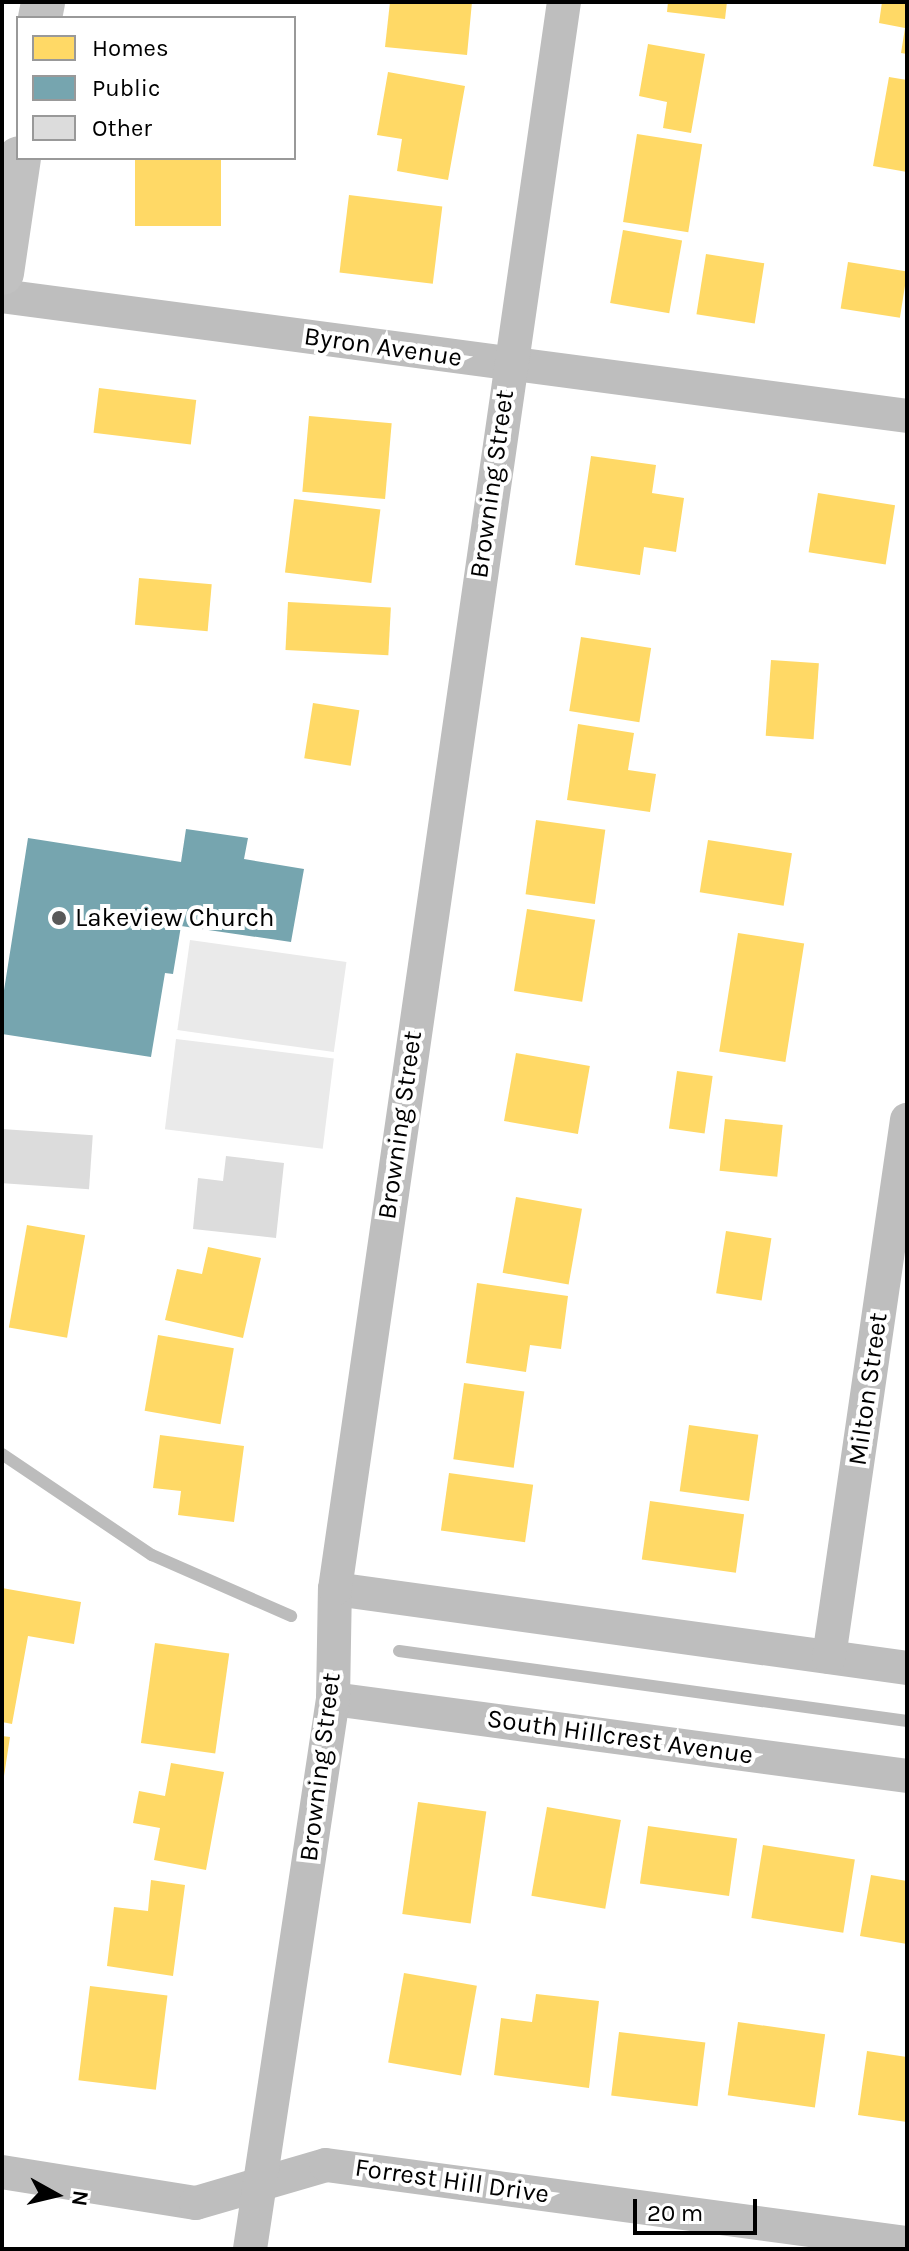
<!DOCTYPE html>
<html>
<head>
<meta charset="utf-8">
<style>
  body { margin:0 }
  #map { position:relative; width:909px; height:2251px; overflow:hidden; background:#fff; font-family:Karla,sans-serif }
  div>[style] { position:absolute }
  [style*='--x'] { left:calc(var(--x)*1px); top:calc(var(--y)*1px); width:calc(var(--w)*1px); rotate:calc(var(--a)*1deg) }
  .green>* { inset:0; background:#eaeaea; transform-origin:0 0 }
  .homes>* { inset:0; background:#ffd966; transform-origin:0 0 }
  .public>* { inset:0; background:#76a5af }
  .stream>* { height:12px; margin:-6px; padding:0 6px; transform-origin:6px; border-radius:6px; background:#bcbcbc }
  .building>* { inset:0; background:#dcdcdc; transform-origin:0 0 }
  .street>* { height:34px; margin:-17px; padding:0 17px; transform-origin:17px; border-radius:17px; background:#bebebe }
  .secondary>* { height:44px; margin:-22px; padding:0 22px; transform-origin:22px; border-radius:22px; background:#c1c1c1 }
  .dots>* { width:22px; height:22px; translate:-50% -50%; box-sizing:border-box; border:4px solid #fff; border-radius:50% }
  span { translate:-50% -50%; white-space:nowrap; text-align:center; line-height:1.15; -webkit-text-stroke:8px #fff; paint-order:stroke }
  .street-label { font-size:26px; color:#000 }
  .poi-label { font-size:26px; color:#000 }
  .left { translate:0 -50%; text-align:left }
  .frame { position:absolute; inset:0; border:4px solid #000; pointer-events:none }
  .legend { position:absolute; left:16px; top:16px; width:280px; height:144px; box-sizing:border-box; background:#fff; border:2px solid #999; margin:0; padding:10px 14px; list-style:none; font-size:24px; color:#000 }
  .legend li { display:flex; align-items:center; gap:16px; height:40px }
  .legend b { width:40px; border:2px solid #999 }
  .north { position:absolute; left:16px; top:2155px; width:80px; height:80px; -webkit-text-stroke:6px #fff; paint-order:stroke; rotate:98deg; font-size:22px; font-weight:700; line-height:32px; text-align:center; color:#000 }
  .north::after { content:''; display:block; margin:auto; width:28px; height:36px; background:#000; clip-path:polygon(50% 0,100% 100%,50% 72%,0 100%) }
  .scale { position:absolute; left:633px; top:2199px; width:124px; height:36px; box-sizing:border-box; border:4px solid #000; border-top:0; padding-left:10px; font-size:24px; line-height:28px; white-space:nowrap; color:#000; -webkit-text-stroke:6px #fff; paint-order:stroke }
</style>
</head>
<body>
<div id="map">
  <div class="green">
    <div style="left:190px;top:940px;width:158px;height:91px;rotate:8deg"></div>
    <div style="left:176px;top:1039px;width:159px;height:91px;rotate:7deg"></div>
  </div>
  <div class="homes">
    <div style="clip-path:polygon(390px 2px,472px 2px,467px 55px,385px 47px)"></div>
    <div style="clip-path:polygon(668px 2px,727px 2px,725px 19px,667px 12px)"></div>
    <div style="clip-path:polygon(882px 2px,907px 2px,907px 54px,901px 53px,905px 28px,879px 23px)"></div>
    <div style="clip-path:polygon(648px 44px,705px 54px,691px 133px,663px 128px,667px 102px,639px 96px)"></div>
    <div style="clip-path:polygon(388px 72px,465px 86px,448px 180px,397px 171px,402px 139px,377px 135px)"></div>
    <div style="clip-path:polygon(889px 77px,907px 80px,907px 172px,873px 166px)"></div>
    <div style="left:637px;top:134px;width:66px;height:89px;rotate:9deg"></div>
    <div style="left:135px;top:158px;width:86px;height:68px"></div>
    <div style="left:349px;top:195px;width:94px;height:78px;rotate:7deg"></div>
    <div style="left:623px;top:230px;width:60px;height:74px;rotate:10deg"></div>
    <div style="left:706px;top:254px;width:59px;height:61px;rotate:9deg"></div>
    <div style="left:848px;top:262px;width:60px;height:47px;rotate:9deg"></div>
    <div style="left:99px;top:388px;width:98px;height:45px;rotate:7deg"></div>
    <div style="left:309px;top:416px;width:83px;height:76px;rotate:5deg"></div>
    <div style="clip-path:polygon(591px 456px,656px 465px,652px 493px,684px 498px,676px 552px,644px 547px,640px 575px,575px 565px)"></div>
    <div style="left:818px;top:493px;width:78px;height:60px;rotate:9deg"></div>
    <div style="left:294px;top:499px;width:87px;height:74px;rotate:7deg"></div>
    <div style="left:139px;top:578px;width:73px;height:47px;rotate:5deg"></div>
    <div style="left:288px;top:602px;width:103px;height:48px;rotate:3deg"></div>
    <div style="left:581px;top:637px;width:71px;height:75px;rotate:9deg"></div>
    <div style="left:771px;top:660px;width:48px;height:76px;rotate:4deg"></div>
    <div style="left:313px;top:703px;width:47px;height:56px;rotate:9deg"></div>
    <div style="clip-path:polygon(578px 724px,634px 733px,628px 770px,656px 774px,650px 812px,567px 800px)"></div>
    <div style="left:536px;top:820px;width:70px;height:75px;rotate:8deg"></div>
    <div style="left:708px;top:840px;width:85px;height:53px;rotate:9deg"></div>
    <div style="left:527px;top:909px;width:69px;height:83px;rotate:9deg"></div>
    <div style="left:738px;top:933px;width:67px;height:120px;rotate:9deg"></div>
    <div style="left:516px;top:1053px;width:75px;height:69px;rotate:10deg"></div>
    <div style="left:677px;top:1071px;width:36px;height:58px;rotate:8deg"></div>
    <div style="left:725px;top:1119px;width:58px;height:52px;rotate:6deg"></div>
    <div style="left:516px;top:1197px;width:67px;height:77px;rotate:10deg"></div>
    <div style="left:27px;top:1225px;width:59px;height:104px;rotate:10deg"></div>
    <div style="left:726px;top:1231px;width:46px;height:63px;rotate:9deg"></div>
    <div style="clip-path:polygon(208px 1247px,261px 1258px,243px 1338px,165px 1320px,177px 1269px,202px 1274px)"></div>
    <div style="clip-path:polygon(477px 1283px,568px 1296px,561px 1349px,530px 1345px,526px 1372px,466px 1363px)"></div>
    <div style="left:158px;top:1335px;width:77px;height:77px;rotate:10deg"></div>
    <div style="left:464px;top:1383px;width:61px;height:77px;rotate:8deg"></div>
    <div style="left:689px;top:1425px;width:70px;height:67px;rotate:8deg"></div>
    <div style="clip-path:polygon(160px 1435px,244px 1446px,234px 1522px,178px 1515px,181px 1491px,153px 1488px)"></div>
    <div style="left:449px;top:1473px;width:85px;height:58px;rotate:8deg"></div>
    <div style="left:650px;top:1501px;width:95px;height:59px;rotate:8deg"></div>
    <div style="clip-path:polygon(2px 1588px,81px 1602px,74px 1644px,28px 1636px,12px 1724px,2px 1722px)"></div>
    <div style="left:155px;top:1643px;width:75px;height:101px;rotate:8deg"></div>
    <div style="clip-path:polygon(2px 1736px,10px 1737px,4px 1776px,2px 1776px)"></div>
    <div style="clip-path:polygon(171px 1763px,224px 1772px,206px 1870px,154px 1860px,160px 1828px,133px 1823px,139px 1791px,165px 1796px)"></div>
    <div style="left:418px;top:1802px;width:69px;height:113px;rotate:8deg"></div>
    <div style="left:547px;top:1807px;width:75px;height:90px;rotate:10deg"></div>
    <div style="left:648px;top:1826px;width:90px;height:58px;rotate:8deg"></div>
    <div style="left:763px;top:1845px;width:93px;height:74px;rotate:9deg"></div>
    <div style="clip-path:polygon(871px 1875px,907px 1881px,907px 1944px,860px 1936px)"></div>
    <div style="clip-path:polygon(151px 1880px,185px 1885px,173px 1976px,107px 1966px,114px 1907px,148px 1911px)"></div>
    <div style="left:404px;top:1973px;width:74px;height:91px;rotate:10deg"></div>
    <div style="left:90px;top:1986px;width:78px;height:95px;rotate:7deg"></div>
    <div style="clip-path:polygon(536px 1994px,599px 2001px,589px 2088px,494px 2075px,501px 2018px,532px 2022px)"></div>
    <div style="left:738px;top:2022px;width:88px;height:74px;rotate:8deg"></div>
    <div style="left:619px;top:2032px;width:87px;height:64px;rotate:7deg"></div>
    <div style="clip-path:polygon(867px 2051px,907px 2057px,907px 2122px,858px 2115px)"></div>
  </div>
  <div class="public">
    <div style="clip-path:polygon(186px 829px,248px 838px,244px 859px,304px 869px,291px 942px,181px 926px,173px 974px,165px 973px,151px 1057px,2px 1034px,2px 1003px,28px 838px,181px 862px)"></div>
  </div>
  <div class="stream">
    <div style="--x:2;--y:1454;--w:181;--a:34"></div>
    <div style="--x:152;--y:1555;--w:152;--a:23.7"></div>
    <div style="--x:399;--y:1651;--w:513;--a:7.85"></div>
  </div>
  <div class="building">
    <div style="left:2px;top:1129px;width:91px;height:54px;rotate:4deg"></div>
    <div style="clip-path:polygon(226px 1156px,284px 1163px,276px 1238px,193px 1229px,198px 1178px,223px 1181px)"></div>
  </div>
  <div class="street">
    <div style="--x:2;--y:296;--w:913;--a:7.55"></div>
    <div style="--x:335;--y:1589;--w:577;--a:7.86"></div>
    <div style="--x:829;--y:1657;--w:543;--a:-81.74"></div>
    <div style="--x:333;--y:1699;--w:579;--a:7.64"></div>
    <div style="--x:2;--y:2172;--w:196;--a:9.1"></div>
    <div style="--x:196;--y:2203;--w:135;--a:-16.3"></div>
    <div style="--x:326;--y:2165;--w:586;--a:7.65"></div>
    <div style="--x:250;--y:2249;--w:556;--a:-81.42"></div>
    <div style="--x:333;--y:1699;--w:110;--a:-89"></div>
    <div style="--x:335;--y:1589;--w:1603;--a:-81.79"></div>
  </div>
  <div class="secondary">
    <div style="--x:40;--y:18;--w:16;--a:-79"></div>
    <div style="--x:2;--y:273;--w:116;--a:-81.6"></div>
  </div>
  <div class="dots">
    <div style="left:59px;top:918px;background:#595959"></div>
  </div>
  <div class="street-label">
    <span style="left:383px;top:347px;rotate:8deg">Byron Avenue</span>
    <span style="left:492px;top:484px;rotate:-82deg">Browning Street</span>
    <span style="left:400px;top:1125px;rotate:-82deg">Browning Street</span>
    <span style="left:868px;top:1389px;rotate:-82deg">Milton Street</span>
    <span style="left:620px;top:1737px;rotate:8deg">South Hillcrest Avenue</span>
    <span style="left:320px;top:1767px;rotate:-83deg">Browning Street</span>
    <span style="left:452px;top:2181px;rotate:8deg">Forrest Hill Drive</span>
  </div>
  <div class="poi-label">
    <span class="left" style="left:75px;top:918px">Lakeview Church</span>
  </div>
  <div class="frame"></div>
  <ul class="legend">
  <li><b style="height:22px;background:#ffd966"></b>Homes</li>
  <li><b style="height:22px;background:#76a5af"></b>Public</li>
  <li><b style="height:22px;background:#dcdcdc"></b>Other</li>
  </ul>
  <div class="north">N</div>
  <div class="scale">20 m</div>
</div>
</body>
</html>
